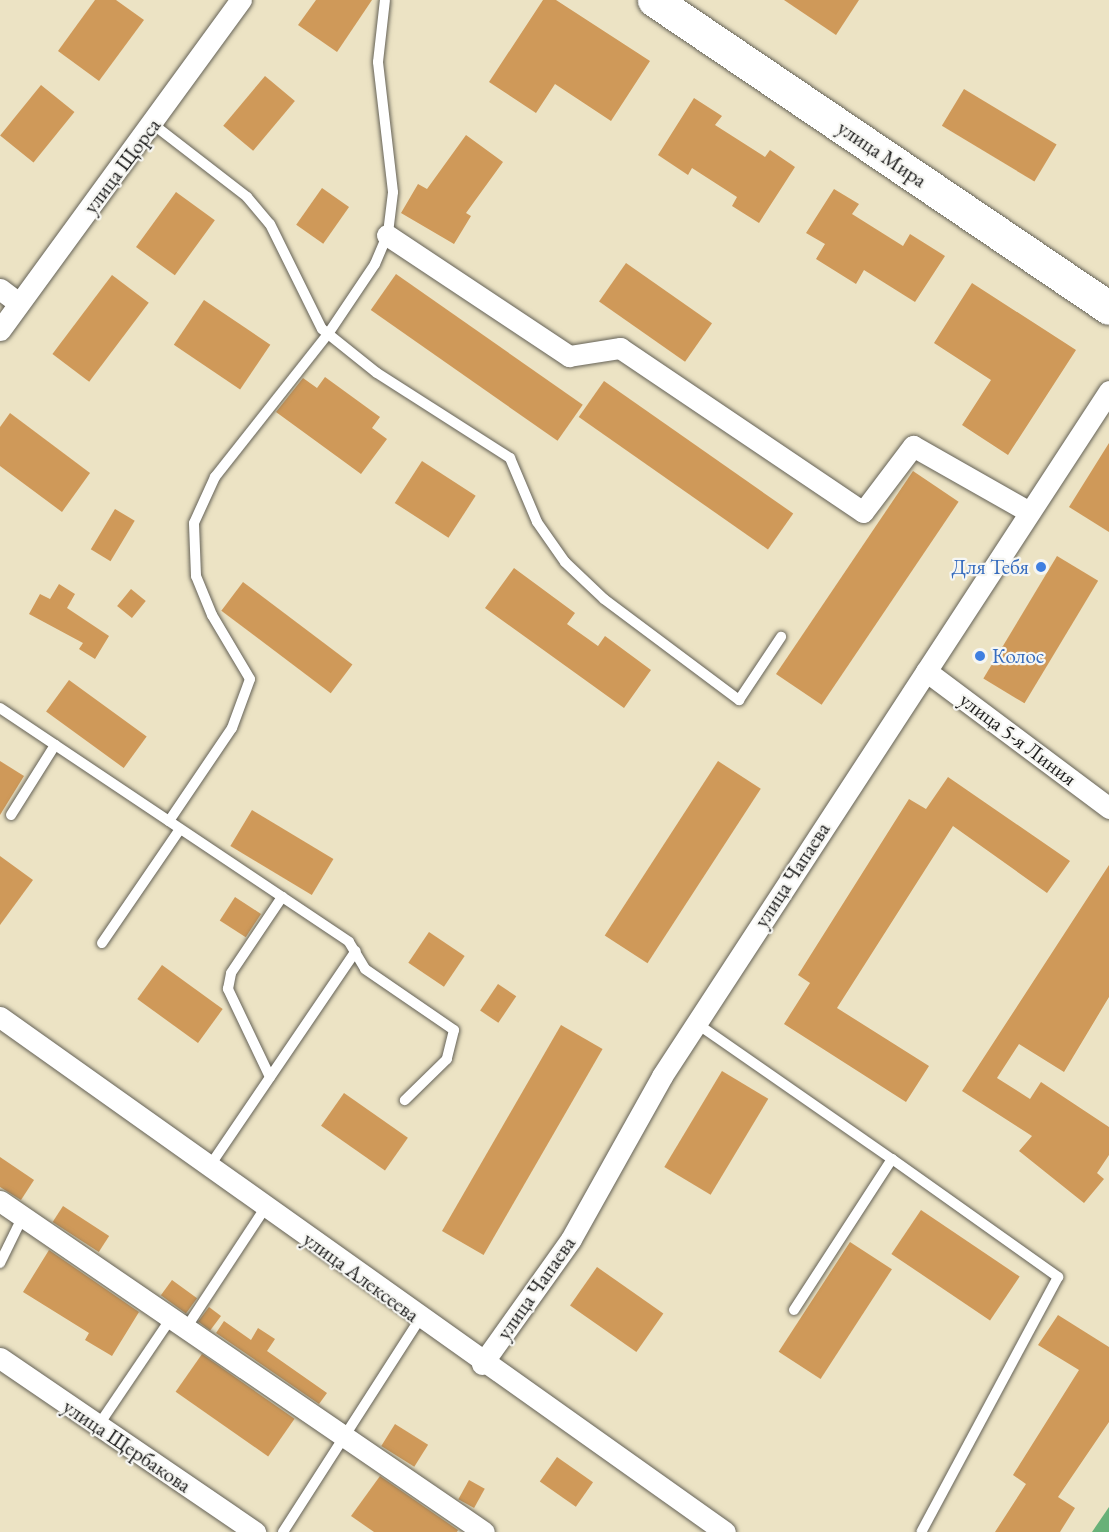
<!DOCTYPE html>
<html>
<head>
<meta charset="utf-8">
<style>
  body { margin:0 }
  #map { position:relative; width:1109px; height:1532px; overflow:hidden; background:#ece3c4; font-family:"EB Garamond",serif }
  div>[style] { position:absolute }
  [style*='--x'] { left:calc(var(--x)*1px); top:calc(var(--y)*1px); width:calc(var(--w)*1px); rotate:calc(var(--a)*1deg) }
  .forest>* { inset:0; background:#68b178 }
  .building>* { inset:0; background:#cf9959; transform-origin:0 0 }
  .roads { filter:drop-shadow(0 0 2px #656257) drop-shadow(0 0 2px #656257) }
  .lane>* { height:10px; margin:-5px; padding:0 5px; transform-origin:5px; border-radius:5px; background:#fff }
  .street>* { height:21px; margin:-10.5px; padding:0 10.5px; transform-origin:10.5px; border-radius:10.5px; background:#fff }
  .primary>* { height:33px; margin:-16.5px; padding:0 16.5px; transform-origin:16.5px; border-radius:16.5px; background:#fff }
  .dots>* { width:16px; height:16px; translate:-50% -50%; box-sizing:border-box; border:3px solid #f6f6f2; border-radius:50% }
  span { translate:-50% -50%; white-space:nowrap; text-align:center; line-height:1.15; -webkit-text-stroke:4.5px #f6f6f2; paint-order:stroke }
  .street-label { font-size:21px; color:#1c1c1c }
  .shop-label { font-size:21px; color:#366cbe }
  .right { translate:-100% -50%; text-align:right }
  .left { translate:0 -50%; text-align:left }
</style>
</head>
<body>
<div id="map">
  <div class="forest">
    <div style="clip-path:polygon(1109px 1507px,1109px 1532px,1092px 1532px)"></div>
  </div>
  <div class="building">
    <div style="clip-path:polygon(95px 0,116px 0,144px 20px,99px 81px,58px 51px)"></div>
    <div style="clip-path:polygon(316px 0,372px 0,337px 52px,298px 25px)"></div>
    <div style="clip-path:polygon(543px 0,556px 0,650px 61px,611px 121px,555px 84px,536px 113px,489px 82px)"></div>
    <div style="clip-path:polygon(784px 0,859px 0,836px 35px)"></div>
    <div style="left:265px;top:76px;width:39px;height:65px;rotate:40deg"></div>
    <div style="left:41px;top:85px;width:43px;height:65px;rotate:39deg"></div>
    <div style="left:964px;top:89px;width:108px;height:43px;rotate:31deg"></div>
    <div style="clip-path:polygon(694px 98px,722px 116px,715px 125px,765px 157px,770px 150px,795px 167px,759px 223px,732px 206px,737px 197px,692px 168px,688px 175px,658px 155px)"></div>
    <div style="clip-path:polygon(466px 135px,503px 162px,466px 213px,471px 216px,454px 244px,401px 213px,418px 184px,427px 189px)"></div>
    <div style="left:322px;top:188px;width:33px;height:45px;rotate:35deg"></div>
    <div style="clip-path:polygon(834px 189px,859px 204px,852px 214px,903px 246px,910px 234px,945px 256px,915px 302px,864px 270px,856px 284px,816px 259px,825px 244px,806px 233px)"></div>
    <div style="left:176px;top:192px;width:48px;height:68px;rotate:36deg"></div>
    <div style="left:626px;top:263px;width:105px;height:47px;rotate:35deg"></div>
    <div style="left:396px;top:274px;width:228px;height:44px;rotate:35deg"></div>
    <div style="left:112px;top:275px;width:46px;height:99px;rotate:37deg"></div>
    <div style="clip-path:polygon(972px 283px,1076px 350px,1008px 455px,962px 425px,991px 380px,934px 343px)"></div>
    <div style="left:204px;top:300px;width:80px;height:54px;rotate:34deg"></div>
    <div style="clip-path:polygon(325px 377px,380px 417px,372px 428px,387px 439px,361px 474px,276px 412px,303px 378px,317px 388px)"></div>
    <div style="left:604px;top:381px;width:231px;height:44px;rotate:35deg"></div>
    <div style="clip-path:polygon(10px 413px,90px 473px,62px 512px,0 466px,0 427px)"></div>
    <div style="clip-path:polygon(1109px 443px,1109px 532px,1069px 507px)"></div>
    <div style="left:422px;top:461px;width:64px;height:50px;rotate:33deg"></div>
    <div style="left:913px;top:471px;width:55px;height:245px;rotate:34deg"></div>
    <div style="left:115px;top:509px;width:23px;height:47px;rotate:31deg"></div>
    <div style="left:1057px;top:556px;width:48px;height:143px;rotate:31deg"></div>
    <div style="clip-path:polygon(514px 568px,575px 613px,567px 624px,598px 646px,605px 636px,651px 670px,624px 708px,485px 608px)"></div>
    <div style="left:243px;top:582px;width:137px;height:36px;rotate:37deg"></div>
    <div style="clip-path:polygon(59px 584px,75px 594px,67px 608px,109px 636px,95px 659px,79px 649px,83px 643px,29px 614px,40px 594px,50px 599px)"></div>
    <div style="left:131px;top:589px;width:19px;height:22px;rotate:39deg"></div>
    <div style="left:69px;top:680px;width:96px;height:39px;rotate:36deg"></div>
    <div style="clip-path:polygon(0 761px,24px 776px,0 815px)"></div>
    <div style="left:718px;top:761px;width:51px;height:208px;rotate:33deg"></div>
    <div style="clip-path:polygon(948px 777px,1070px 861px,1047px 893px,953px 826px,837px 1008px,929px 1066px,906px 1102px,784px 1024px,810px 983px,798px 975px,909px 799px,926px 809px)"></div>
    <div style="left:252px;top:810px;width:95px;height:42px;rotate:31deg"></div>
    <div style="clip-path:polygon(0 856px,33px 880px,0 925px)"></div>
    <div style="clip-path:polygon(1109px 865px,1109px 997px,1064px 1072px,1019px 1044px,997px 1078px,1030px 1099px,1041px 1082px,1109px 1127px,1109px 1155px,1097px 1173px,1104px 1179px,1084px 1203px,1019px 1151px,1032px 1136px,962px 1091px)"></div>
    <div style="left:235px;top:897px;width:31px;height:28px;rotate:33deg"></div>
    <div style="left:429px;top:932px;width:43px;height:37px;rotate:34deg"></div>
    <div style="left:162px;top:965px;width:75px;height:42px;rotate:36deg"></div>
    <div style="left:498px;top:984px;width:22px;height:32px;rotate:34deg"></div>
    <div style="left:561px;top:1025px;width:48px;height:238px;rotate:30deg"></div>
    <div style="left:722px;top:1071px;width:54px;height:112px;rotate:31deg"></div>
    <div style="left:344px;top:1093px;width:78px;height:40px;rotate:35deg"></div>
    <div style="clip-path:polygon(0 1157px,34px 1180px,21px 1200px,0 1187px)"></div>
    <div style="left:63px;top:1206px;width:55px;height:19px;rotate:33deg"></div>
    <div style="left:921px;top:1210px;width:119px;height:53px;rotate:34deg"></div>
    <div style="left:850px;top:1242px;width:50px;height:131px;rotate:33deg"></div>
    <div style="clip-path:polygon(49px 1250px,139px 1312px,112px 1356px,85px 1340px,89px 1333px,23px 1292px)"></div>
    <div style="left:597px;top:1267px;width:81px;height:47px;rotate:35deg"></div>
    <div style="left:172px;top:1280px;width:31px;height:19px;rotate:36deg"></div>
    <div style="left:209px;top:1307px;width:15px;height:18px;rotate:37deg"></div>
    <div style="clip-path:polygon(1058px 1315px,1109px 1347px,1109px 1422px,1058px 1497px,1075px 1508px,1060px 1532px,995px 1532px,1026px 1484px,1013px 1475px,1079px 1370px,1038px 1345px)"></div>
    <div style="clip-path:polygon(224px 1321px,251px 1340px,258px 1328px,275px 1339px,267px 1351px,327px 1393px,319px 1404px,216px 1333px)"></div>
    <div style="left:202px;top:1354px;width:113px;height:46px;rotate:35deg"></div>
    <div style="left:395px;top:1424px;width:39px;height:26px;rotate:32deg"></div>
    <div style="left:557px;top:1457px;width:44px;height:30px;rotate:35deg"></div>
    <div style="clip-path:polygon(380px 1476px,458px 1530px,457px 1532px,374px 1532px,351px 1516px)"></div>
    <div style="left:469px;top:1480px;width:18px;height:22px;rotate:29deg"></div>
  </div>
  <div class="roads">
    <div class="lane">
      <div style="--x:154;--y:125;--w:118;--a:37.7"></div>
      <div style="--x:247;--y:197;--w:35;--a:50"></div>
      <div style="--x:270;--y:224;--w:117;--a:63.7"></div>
      <div style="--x:322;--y:329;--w:70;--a:38.7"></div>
      <div style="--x:377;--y:373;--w:158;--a:32.6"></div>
      <div style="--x:510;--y:458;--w:69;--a:67.1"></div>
      <div style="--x:537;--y:522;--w:49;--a:55"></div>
      <div style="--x:565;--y:562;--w:54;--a:43.5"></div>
      <div style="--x:604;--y:599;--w:169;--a:36.8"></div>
      <div style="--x:739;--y:700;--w:76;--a:-56.3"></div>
      <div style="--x:0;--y:708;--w:420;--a:33.8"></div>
      <div style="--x:349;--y:942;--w:31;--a:59"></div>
      <div style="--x:365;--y:969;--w:108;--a:34.4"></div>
      <div style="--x:454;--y:1030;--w:30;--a:104"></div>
      <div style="--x:447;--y:1059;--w:59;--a:135.7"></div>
      <div style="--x:11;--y:815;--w:83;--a:-57.8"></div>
      <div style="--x:169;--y:821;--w:112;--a:-55.9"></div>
      <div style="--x:232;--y:728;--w:52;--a:-69.8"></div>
      <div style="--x:250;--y:679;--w:74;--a:-120.7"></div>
      <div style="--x:212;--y:615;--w:42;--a:-112.3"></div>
      <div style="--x:196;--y:576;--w:53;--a:-92.2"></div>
      <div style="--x:194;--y:523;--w:51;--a:-65.5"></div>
      <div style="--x:215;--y:477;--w:182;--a:-51.7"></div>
      <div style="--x:328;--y:334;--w:84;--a:-56.1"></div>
      <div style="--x:375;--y:264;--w:34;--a:-67"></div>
      <div style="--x:388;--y:233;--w:41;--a:-83"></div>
      <div style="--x:393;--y:192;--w:131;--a:-96.6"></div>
      <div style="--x:378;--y:62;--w:62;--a:-83.6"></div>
      <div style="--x:102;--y:943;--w:138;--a:-55.6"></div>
      <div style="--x:696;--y:1023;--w:239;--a:34.8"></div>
      <div style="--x:892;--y:1159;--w:180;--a:123"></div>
      <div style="--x:270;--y:1077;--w:98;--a:-115.5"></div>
      <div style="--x:228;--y:989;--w:16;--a:-79"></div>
      <div style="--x:231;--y:973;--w:92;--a:-56.1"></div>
      <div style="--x:892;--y:1159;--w:204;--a:35.4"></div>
      <div style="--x:1058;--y:1277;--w:289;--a:118.2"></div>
      <div style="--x:209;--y:1167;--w:261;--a:-55.8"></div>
      <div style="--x:0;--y:1263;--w:52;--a:-63.9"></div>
      <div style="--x:186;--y:1328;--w:144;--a:-56.6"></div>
      <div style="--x:98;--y:1426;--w:130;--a:-55.9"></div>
      <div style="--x:283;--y:1532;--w:253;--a:-57.3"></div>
    </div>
    <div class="street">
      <div style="--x:387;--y:235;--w:219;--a:33.6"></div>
      <div style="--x:569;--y:356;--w:52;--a:-8.9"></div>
      <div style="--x:620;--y:348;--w:293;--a:34"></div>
      <div style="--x:863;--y:512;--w:83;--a:-52.9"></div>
      <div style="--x:913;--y:446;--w:133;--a:29.6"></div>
      <div style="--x:0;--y:289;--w:21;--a:37"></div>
      <div style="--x:0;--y:330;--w:409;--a:-53.9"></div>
      <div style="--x:926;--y:671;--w:229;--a:36.8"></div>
      <div style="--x:0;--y:1017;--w:889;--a:35.39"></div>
      <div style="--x:0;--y:1201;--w:586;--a:34.37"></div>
      <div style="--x:0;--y:1358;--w:309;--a:34.3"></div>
      <div style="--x:482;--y:1364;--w:153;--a:-54.5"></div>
      <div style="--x:571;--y:1239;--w:187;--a:-60.8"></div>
      <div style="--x:662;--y:1076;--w:818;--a:-56.87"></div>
    </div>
    <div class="primary">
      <div style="--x:654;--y:0;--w:549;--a:34.09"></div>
    </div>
  </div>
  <div class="dots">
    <div style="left:1041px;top:567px;background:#3f7fe0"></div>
    <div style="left:980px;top:656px;background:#3f7fe0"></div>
  </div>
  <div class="street-label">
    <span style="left:882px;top:154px;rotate:34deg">улица Мира</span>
    <span style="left:122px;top:166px;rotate:-53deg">улица Щорса</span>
    <span style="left:1018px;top:739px;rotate:37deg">улица 5-я Линия</span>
    <span style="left:792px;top:875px;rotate:-57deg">улица Чапаева</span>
    <span style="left:361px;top:1277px;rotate:36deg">улица Алексеева</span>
    <span style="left:536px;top:1288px;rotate:-55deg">улица Чапаева</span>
    <span style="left:127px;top:1446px;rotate:34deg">улица Щербакова</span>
  </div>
  <div class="shop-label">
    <span class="right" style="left:1029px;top:567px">Для Тебя</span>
    <span class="left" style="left:992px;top:656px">Колос</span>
  </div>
</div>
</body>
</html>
